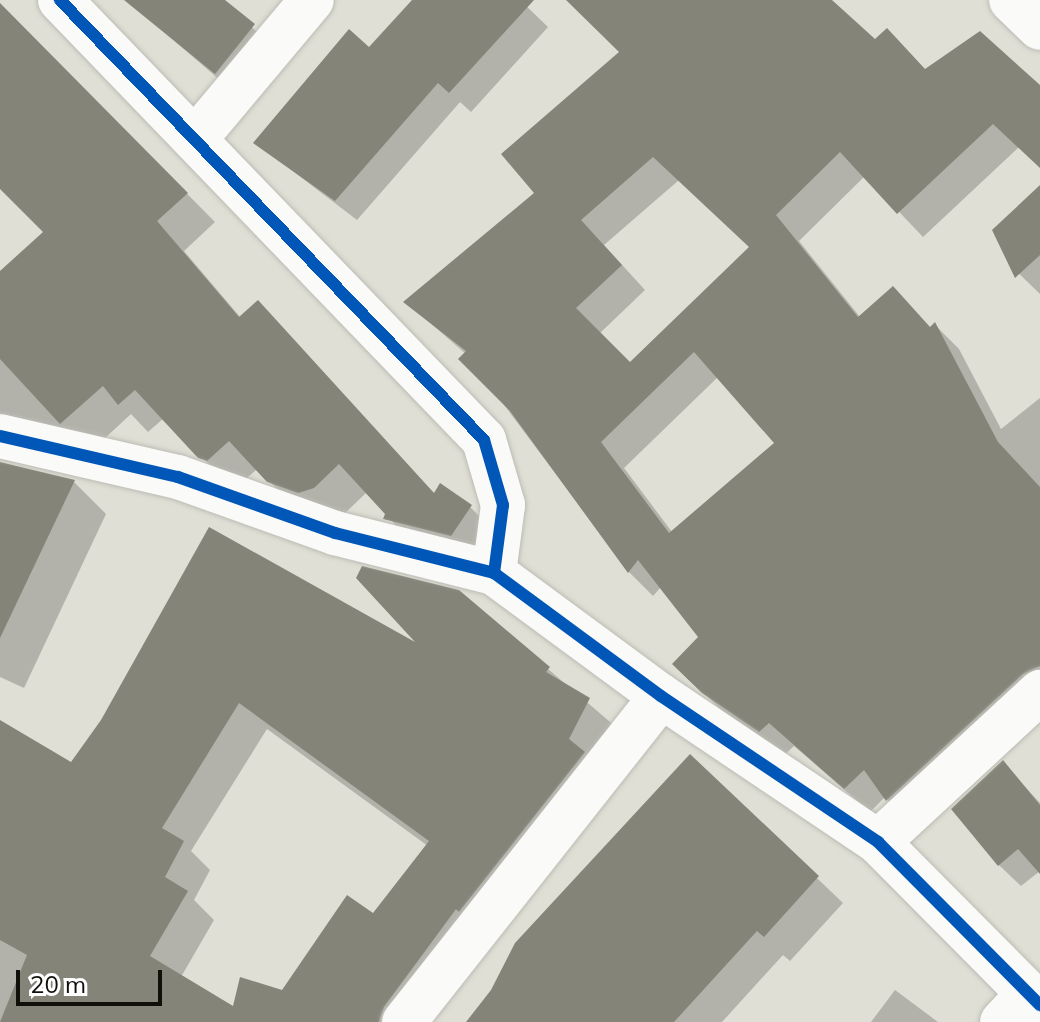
<!DOCTYPE html>
<html>
<head>
<meta charset="utf-8">
<style>
  body { margin:0 }
  #map { position:relative; width:1040px; height:1022px; overflow:hidden; background:#dfdfd5; font-family:Mulish,sans-serif }
  div>[style] { position:absolute }
  [style*='--x'] { left:calc(var(--x)*1px); top:calc(var(--y)*1px); width:calc(var(--w)*1px); rotate:calc(var(--a)*1deg) }
  .shadow>* { inset:0; background:#0003 }
  .building>* { inset:0; background:#848479 }
  .roads { filter:drop-shadow(0 0 2px #bcbcb5) drop-shadow(0 0 2px #bcbcb5) }
  .minor>* { height:44px; margin:-22px; padding:0 22px; transform-origin:22px; border-radius:22px; background:#fafaf9 }
  .cycleway>* { height:12px; margin:-6px; padding:0 6px; transform-origin:6px; border-radius:6px; background:#0057b8 }
  span { translate:-50% -50%; white-space:nowrap; text-align:center; line-height:1.15; -webkit-text-stroke:8px #fff; paint-order:stroke }
  .scale { position:absolute; left:16px; top:970px; width:146px; height:36px; box-sizing:border-box; border:4px solid #10100a; border-top:0; padding-left:10px; font-size:24px; line-height:28px; white-space:nowrap; color:#10100a; -webkit-text-stroke:6px #fff; paint-order:stroke }
</style>
</head>
<body>
<div id="map">
  <div class="shadow">
    <div style="clip-path:polygon(127px 0,222px 0,281px 54px,236px 94px)"></div>
    <div style="clip-path:polygon(415px 0,520px 0,548px 27px,471px 112px,460px 102px,357px 220px,256px 143px,369px 50px)"></div>
    <div style="clip-path:polygon(evenodd,569px 0,829px 0,875px 42px,926px 71px,1040px 87px,1040px 167px,1019px 147px,923px 237px,865px 176px,799px 241px,860px 317px,931px 329px,935px 325px,959px 349px,1001px 429px,1040px 398px,1040px 705px,912px 824px,885px 797px,870px 812px,794px 746px,784px 755px,729px 718px,675px 664px,700px 637px,661px 587px,653px 596px,629px 572px,466px 354px,406px 302px,537px 193px,622px 52px,569px 0,679px 180px,751px 248px,630px 365px,599px 334px,645px 290px,604px 245px,679px 180px,569px 0,718px 377px,776px 443px,672px 532px,624px 468px,718px 377px)"></div>
    <div style="clip-path:polygon(0 5px,215px 222px,184px 251px,241px 318px,435px 494px,470px 507px,499px 535px,480px 564px,414px 547px,367px 492px,342px 516px,298px 510px,257px 469px,236px 488px,229px 485px,164px 418px,148px 432px,131px 414px,90px 452px,0 427px,0 274px,46px 232px,0 164px)"></div>
    <div style="clip-path:polygon(1040px 188px,1040px 294px,1011px 266px)"></div>
    <div style="clip-path:polygon(0 464px,74px 482px,106px 514px,24px 688px,0 677px)"></div>
    <div style="clip-path:polygon(evenodd,423px 648px,548px 669px,616px 727px,421px 1022px,0 1022px,0 778px,71px 764px,102px 721px,423px 648px,267px 729px,428px 846px,374px 915px,283px 992px,234px 1009px,181px 977px,214px 920px,194px 900px,210px 870px,191px 851px,267px 729px)"></div>
    <div style="clip-path:polygon(690px 757px,843px 903px,790px 961px,783px 955px,722px 1022px,476px 1022px)"></div>
    <div style="clip-path:polygon(1003px 763px,1040px 803px,1040px 871px,1021px 886px,999px 865px)"></div>
    <div style="clip-path:polygon(895px 990px,938px 1022px,871px 1022px)"></div>
  </div>
  <div class="building">
    <div style="clip-path:polygon(124px 0,225px 0,255px 24px,215px 74px)"></div>
    <div style="clip-path:polygon(412px 0,534px 0,449px 93px,438px 83px,335px 201px,253px 143px,349px 29px,369px 47px)"></div>
    <div style="clip-path:polygon(evenodd,566px 0,832px 0,875px 39px,887px 28px,925px 69px,980px 31px,1040px 85px,1040px 168px,993px 124px,897px 214px,840px 152px,776px 215px,858px 317px,893px 286px,930px 327px,935px 322px,998px 442px,1040px 487px,1040px 666px,1023px 674px,886px 801px,864px 770px,844px 789px,769px 723px,759px 732px,702px 693px,672px 664px,698px 637px,638px 560px,628px 573px,510px 411px,458px 359px,466px 351px,403px 302px,534px 193px,501px 154px,619px 52px,566px 0,653px 157px,749px 247px,630px 362px,576px 308px,622px 265px,581px 220px,653px 157px,566px 0,694px 352px,774px 443px,669px 533px,601px 442px,694px 352px)"></div>
    <div style="clip-path:polygon(0 3px,188px 193px,157px 221px,239px 317px,258px 300px,434px 493px,440px 483px,472px 505px,451px 536px,383px 519px,385px 514px,339px 464px,314px 488px,298px 493px,267px 482px,229px 441px,207px 461px,198px 458px,135px 390px,118px 405px,103px 386px,60px 424px,0 359px,0 271px,43px 232px,0 189px)"></div>
    <div style="clip-path:polygon(1040px 185px,1040px 255px,1015px 278px,992px 230px)"></div>
    <div style="clip-path:polygon(0 462px,75px 480px,0 638px)"></div>
    <div style="clip-path:polygon(evenodd,209px 527px,415px 642px,356px 578px,362px 566px,459px 590px,550px 667px,546px 672px,590px 698px,569px 739px,585px 752px,459px 912px,456px 909px,384px 1007px,379px 1022px,0 1022px,27px 955px,0 940px,0 720px,71px 762px,101px 720px,209px 527px,239px 703px,429px 841px,373px 913px,347px 895px,282px 990px,240px 977px,233px 1006px,150px 956px,188px 891px,165px 877px,184px 841px,162px 828px,239px 703px)"></div>
    <div style="clip-path:polygon(690px 754px,819px 876px,764px 937px,757px 931px,674px 1022px,466px 1022px,491px 990px,515px 943px)"></div>
    <div style="clip-path:polygon(1003px 760px,1040px 805px,1040px 874px,1018px 849px,998px 866px,951px 809px)"></div>
  </div>
  <div class="roads">
    <div class="minor">
      <div style="--x:60;--y:0;--w:611;--a:46.06"></div>
      <div style="--x:484;--y:440;--w:68;--a:73.7"></div>
      <div style="--x:503;--y:505;--w:69;--a:97.5"></div>
      <div style="--x:494;--y:573;--w:207;--a:36.4"></div>
      <div style="--x:661;--y:696;--w:262;--a:33.9"></div>
      <div style="--x:878;--y:842;--w:230;--a:45.2"></div>
      <div style="--x:1011;--y:0;--w:40;--a:44"></div>
      <div style="--x:196;--y:138;--w:180;--a:-50"></div>
      <div style="--x:0;--y:436;--w:183;--a:13"></div>
      <div style="--x:178;--y:477;--w:167;--a:19.6"></div>
      <div style="--x:335;--y:533;--w:164;--a:14.1"></div>
      <div style="--x:878;--y:842;--w:221;--a:-42.8"></div>
      <div style="--x:404;--y:1022;--w:415;--a:-51.7"></div>
      <div style="--x:1002;--y:1022;--w:38;--a:-47"></div>
    </div>
  </div>
  <div class="cycleway">
    <div style="--x:60;--y:0;--w:611;--a:46.06"></div>
    <div style="--x:484;--y:440;--w:68;--a:73.7"></div>
    <div style="--x:503;--y:505;--w:69;--a:97.5"></div>
    <div style="--x:494;--y:573;--w:207;--a:36.4"></div>
    <div style="--x:661;--y:696;--w:262;--a:33.9"></div>
    <div style="--x:878;--y:842;--w:230;--a:45.2"></div>
    <div style="--x:0;--y:436;--w:183;--a:13"></div>
    <div style="--x:178;--y:477;--w:167;--a:19.6"></div>
    <div style="--x:335;--y:533;--w:164;--a:14.1"></div>
  </div>
  <div class="scale">20 m</div>
</div>
</body>
</html>
